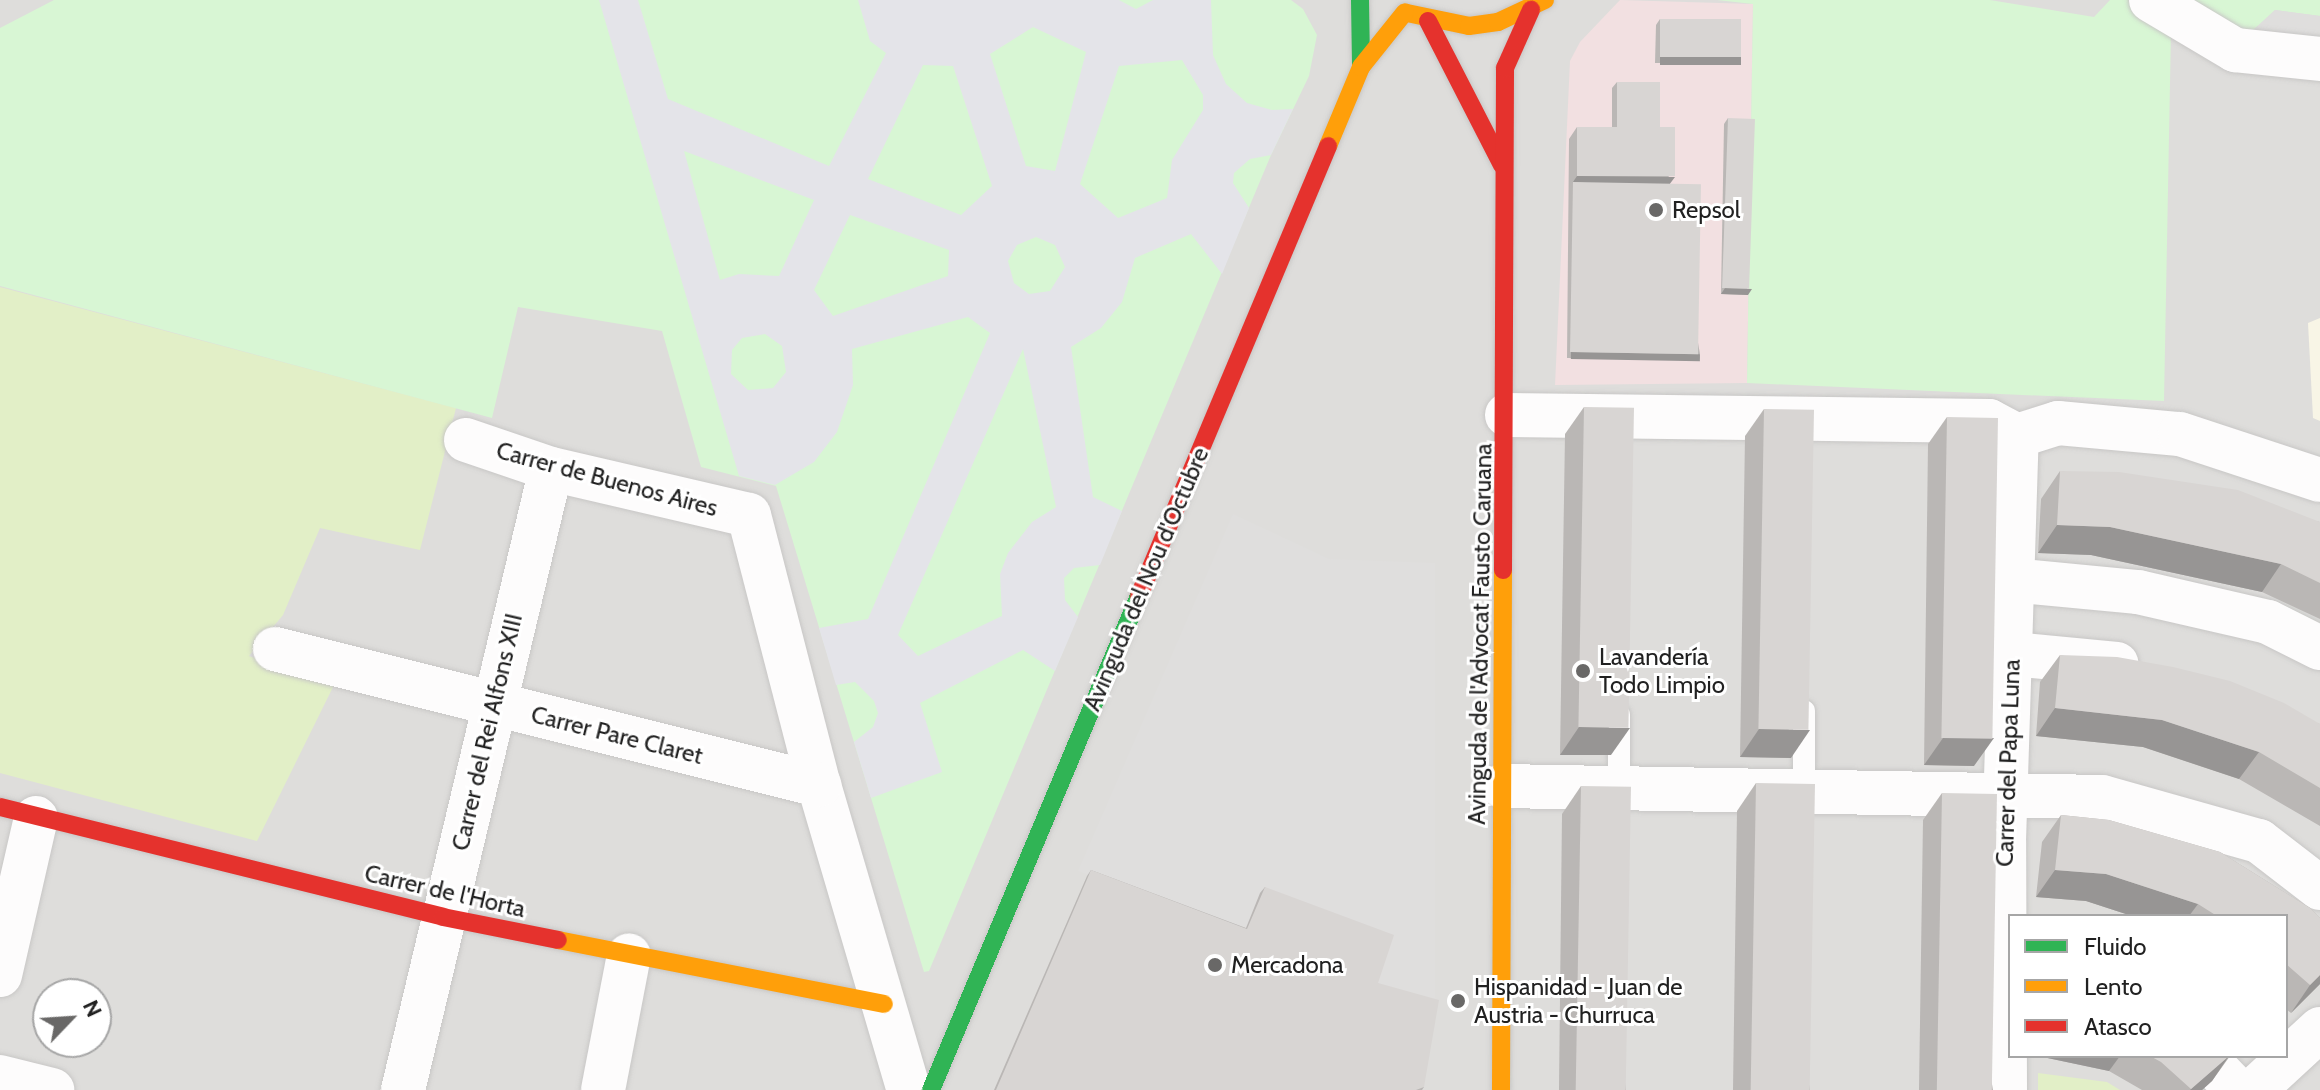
<!DOCTYPE html>
<html>
<head>
<meta charset="utf-8">
<style>
  body { margin:0 }
  #map { position:relative; width:2320px; height:1090px; overflow:hidden; background:#efedea; font-family:Cabin,sans-serif }
  div>[style] { position:absolute }
  [style*='--x'] { left:calc(var(--x)*1px); top:calc(var(--y)*1px); width:calc(var(--w)*1px); rotate:calc(var(--a)*1deg) }
  .residential>* { inset:0; background:#dedddb }
  .commercial>* { inset:0; background:#f2e0e1 }
  .education>* { inset:0; background:#f8f5e6 }
  .grass>* { inset:0; background:#e2efc7 }
  .park>* { inset:0; background:#d8f6d4 }
  .parking>* { inset:0; background:#dfdedd }
  .plaza>* { inset:0; background:#e4e4e9 }
  .roads { filter:drop-shadow(0 0 2px #c8c7c6) drop-shadow(0 0 2px #c8c7c6) }
  .lane>* { height:22px; margin:-11px; padding:0 11px; transform-origin:11px; border-radius:11px; background:#fdfcfc }
  .street>* { height:44px; margin:-22px; padding:0 22px; transform-origin:22px; border-radius:22px; background:#fdfcfc }
  .fast>* { height:18px; margin:-9px; padding:0 9px; transform-origin:9px; border-radius:9px; background:#30b455 }
  .slow>* { height:18px; margin:-9px; padding:0 9px; transform-origin:9px; border-radius:9px; background:#ff9f0a }
  .jam>* { height:18px; margin:-9px; padding:0 9px; transform-origin:9px; border-radius:9px; background:#e5322d }
  .wall>* { inset:0; background:#bab7b5 }
  .shaded-wall>* { inset:0; background:#979594; transform-origin:0 0 }
  .building>* { inset:0; background:#d8d5d3; transform-origin:0 0 }
  .dots>* { width:22px; height:22px; translate:-50% -50%; box-sizing:border-box; border:4px solid #fff; border-radius:50% }
  span { translate:-50% -50%; white-space:nowrap; text-align:center; line-height:1.15; -webkit-text-stroke:6px #fff; paint-order:stroke }
  .poi-label { font-size:24px; color:#212121 }
  .left { translate:0 -50%; text-align:left }
  .street-label { font-size:24px; color:#212121 }
  .legend { position:absolute; left:2008px; top:914px; width:280px; height:144px; box-sizing:border-box; background:#fff; border:2px solid #a6a6a6; margin:0; padding:10px 14px; list-style:none; font-size:24px; color:#212121 }
  .legend li { display:flex; align-items:center; gap:16px; height:40px }
  .legend b { width:40px; border:2px solid #a6a6a6 }
  .north { position:absolute; left:32px; top:978px; width:80px; height:80px; box-sizing:border-box; background:#fff; border:2px solid #a6a6a6; border-radius:50%; rotate:65deg; font-size:22px; font-weight:700; line-height:32px; text-align:center; color:#212121 }
  .north::after { content:''; display:block; margin:auto; width:28px; height:36px; background:#696867; clip-path:polygon(50% 0,100% 100%,50% 72%,0 100%) }
</style>
</head>
<body>
<div id="map">
  <div class="residential">
    <div style="clip-path:polygon(evenodd,0 0,2320px 0,2320px 1090px,0 1090px,0 0,2010px 916px,2286px 916px,2286px 1056px,2010px 1056px,2010px 916px,0 0,48px 994px,96px 994px,96px 1042px,48px 1042px,48px 994px)"></div>
  </div>
  <div class="commercial">
    <div style="clip-path:polygon(1620px 0,1753px 4px,1747px 383px,1555px 385px,1570px 61px,1580px 42px)"></div>
  </div>
  <div class="education">
    <div style="clip-path:polygon(2320px 318px,2320px 421px,2313px 418px,2308px 323px)"></div>
  </div>
  <div class="grass">
    <div style="clip-path:polygon(0 287px,456px 408px,420px 550px,320px 528px,283px 615px,249px 656px,335px 683px,257px 841px,0 773px)"></div>
    <div style="clip-path:polygon(2038px 1073px,2107px 1082px,2120px 1090px,2038px 1090px)"></div>
  </div>
  <div class="park">
    <div style="clip-path:polygon(54px 0,1291px 0,1303px 9px,1317px 35px,1309px 76px,1271px 155px,929px 971px,924px 972px,776px 486px,701px 467px,662px 331px,518px 307px,492px 418px,0 286px,0 28px)"></div>
    <div style="clip-path:polygon(1717px 0,1990px 0,2094px 17px,2110px 0,2128px 0,2171px 30px,2164px 401px,1747px 383px,1753px 4px)"></div>
    <div style="clip-path:polygon(2189px 0,2320px 0,2320px 16px,2275px 10px,2248px 35px)"></div>
  </div>
  <div class="parking">
    <div style="clip-path:polygon(2275px 10px,2320px 16px,2320px 52px,2248px 35px)"></div>
    <div style="clip-path:polygon(1233px 514px,1329px 559px,1435px 563px,1435px 1006px,1078px 871px)"></div>
  </div>
  <div class="plaza">
    <div style="clip-path:polygon(evenodd,599px 0,638px 0,668px 99px,829px 166px,886px 53px,870px 41px,858px 0,1119px 0,1136px 9px,1153px 0,1211px 0,1213px 55px,1226px 84px,1247px 103px,1272px 110px,1293px 109px,1271px 155px,1250px 159px,1234px 173px,1233px 183px,1249px 208px,1222px 274px,1191px 234px,1135px 258px,1122px 302px,1101px 328px,1071px 347px,1093px 497px,1122px 511px,1100px 565px,1074px 568px,1064px 578px,1065px 600px,1078px 617px,1055px 671px,1023px 650px,920px 703px,942px 772px,871px 798px,854px 742px,873px 727px,878px 713px,874px 701px,855px 682px,836px 685px,819px 628px,868px 619px,990px 333px,968px 317px,852px 349px,853px 385px,837px 432px,814px 462px,775px 485px,739px 476px,599px 0,1033px 27px,1086px 52px,1055px 171px,1026px 166px,990px 54px,1033px 27px,599px 0,1182px 60px,1203px 95px,1203px 110px,1172px 160px,1167px 198px,1118px 218px,1080px 184px,1119px 66px,1182px 60px,599px 0,923px 65px,953px 66px,992px 186px,961px 215px,868px 179px,923px 65px,599px 0,684px 151px,814px 200px,779px 276px,739px 274px,720px 280px,684px 151px,599px 0,850px 215px,949px 250px,948px 276px,833px 316px,814px 290px,850px 215px,599px 0,1036px 237px,1055px 245px,1065px 267px,1050px 291px,1029px 294px,1014px 283px,1008px 261px,1017px 245px,1036px 237px,599px 0,765px 334px,782px 346px,786px 372px,773px 388px,748px 390px,731px 374px,732px 350px,742px 338px,765px 334px,599px 0,1023px 349px,1056px 507px,1032px 522px,1008px 553px,1000px 574px,1002px 616px,918px 656px,898px 635px,1023px 349px)"></div>
  </div>
  <div class="roads">
    <div class="lane">
      <div style="--x:1619;--y:797;--w:82;--a:-90"></div>
      <div style="--x:1804;--y:797;--w:86;--a:-90"></div>
    </div>
    <div class="street">
      <div style="--x:2151;--y:0;--w:98;--a:30.8"></div>
      <div style="--x:2235;--y:50;--w:85;--a:6"></div>
      <div style="--x:1507;--y:415;--w:482;--a:0.7"></div>
      <div style="--x:1989;--y:421;--w:32;--a:28"></div>
      <div style="--x:2017;--y:436;--w:43;--a:-17.6"></div>
      <div style="--x:2058;--y:423;--w:122;--a:5.2"></div>
      <div style="--x:2180;--y:434;--w:147;--a:18.2"></div>
      <div style="--x:466;--y:440;--w:90;--a:18.8"></div>
      <div style="--x:551;--y:469;--w:203;--a:13.1"></div>
      <div style="--x:749;--y:515;--w:279;--a:75.5"></div>
      <div style="--x:819;--y:785;--w:318;--a:73.6"></div>
      <div style="--x:2011;--y:580;--w:128;--a:5.4"></div>
      <div style="--x:2138;--y:592;--w:133;--a:13"></div>
      <div style="--x:2268;--y:622;--w:58;--a:26.6"></div>
      <div style="--x:275;--y:649;--w:561;--a:14.04"></div>
      <div style="--x:2012;--y:654;--w:105;--a:5.4"></div>
      <div style="--x:1502;--y:786;--w:600;--a:1.05"></div>
      <div style="--x:2102;--y:797;--w:163;--a:15.7"></div>
      <div style="--x:2259;--y:841;--w:77;--a:37.6"></div>
      <div style="--x:0;--y:975;--w:161;--a:-77.1"></div>
      <div style="--x:2204;--y:1056;--w:47;--a:45.9"></div>
      <div style="--x:0;--y:1077;--w:54;--a:14"></div>
      <div style="--x:403;--y:1090;--w:638;--a:-76.6"></div>
      <div style="--x:603;--y:1090;--w:137;--a:-79.1"></div>
      <div style="--x:2005;--y:1090;--w:249;--a:-90.2"></div>
      <div style="--x:2004;--y:841;--w:405;--a:-88.2"></div>
      <div style="--x:2254;--y:1090;--w:90;--a:-42.7"></div>
    </div>
    <div class="fast">
      <div style="--x:1360;--y:0;--w:67;--a:89.1"></div>
      <div style="--x:931;--y:1090;--w:536;--a:-67.17"></div>
    </div>
    <div class="slow">
      <div style="--x:1407;--y:13;--w:63;--a:11.8"></div>
      <div style="--x:1469;--y:26;--w:29;--a:-8"></div>
      <div style="--x:1498;--y:22;--w:52;--a:-25.1"></div>
      <div style="--x:1328;--y:146;--w:86;--a:-67.3"></div>
      <div style="--x:1361;--y:67;--w:70;--a:-51.3"></div>
      <div style="--x:558;--y:940;--w:332;--a:11.1"></div>
      <div style="--x:1501;--y:1090;--w:520;--a:-89.78"></div>
    </div>
    <div class="jam">
      <div style="--x:1428;--y:21;--w:162;--a:62.8"></div>
      <div style="--x:1503;--y:570;--w:502;--a:-89.77"></div>
      <div style="--x:1505;--y:68;--w:64;--a:-65.9"></div>
      <div style="--x:1139;--y:596;--w:488;--a:-67.2"></div>
      <div style="--x:0;--y:807;--w:456;--a:13.9"></div>
      <div style="--x:443;--y:917;--w:117;--a:11.3"></div>
    </div>
  </div>
  <div class="wall">
    <div style="clip-path:polygon(1660px 19px,1737px 63px,1655px 63px,1656px 25px)"></div>
    <div style="clip-path:polygon(1617px 82px,1660px 127px,1700px 354px,1696px 360px,1567px 358px,1569px 139px,1577px 127px,1612px 127px,1612px 88px)"></div>
    <div style="clip-path:polygon(1728px 118px,1748px 295px,1721px 294px,1724px 124px)"></div>
    <div style="clip-path:polygon(1584px 407px,1611px 755px,1560px 755px,1565px 434px)"></div>
    <div style="clip-path:polygon(1764px 409px,1791px 758px,1740px 757px,1745px 436px)"></div>
    <div style="clip-path:polygon(1947px 417px,1974px 766px,1924px 765px,1928px 444px)"></div>
    <div style="clip-path:polygon(2060px 471px,2320px 522px,2320px 619px,2262px 592px,2091px 555px,2038px 553px,2041px 499px)"></div>
    <div style="clip-path:polygon(2060px 655px,2320px 724px,2320px 826px,2239px 779px,2143px 747px,2036px 736px,2040px 682px)"></div>
    <div style="clip-path:polygon(1756px 783px,1810px 1090px,1733px 1090px,1737px 811px)"></div>
    <div style="clip-path:polygon(1581px 786px,1626px 1090px,1559px 1090px,1562px 814px)"></div>
    <div style="clip-path:polygon(1942px 793px,1993px 1090px,1919px 1090px,1923px 820px)"></div>
    <div style="clip-path:polygon(2061px 815px,2109px 820px,2220px 852px,2310px 908px,2320px 918px,2320px 984px,2291px 1013px,2286px 1009px,2286px 916px,2132px 916px,2086px 901px,2036px 897px,2042px 842px)"></div>
    <div style="clip-path:polygon(1091px 870px,1246px 928px,1260px 893px,1265px 887px,1378px 983px,1424px 1087px,1422px 1090px,994px 1090px,1087px 876px)"></div>
    <div style="clip-path:polygon(2038px 1056px,2230px 1056px,2212px 1081px,2202px 1090px,2142px 1090px,2109px 1071px)"></div>
  </div>
  <div class="shaded-wall">
    <div style="left:1660px;top:57px;width:81px;height:8px"></div>
    <div style="clip-path:polygon(1577px 176px,1675px 177px,1666px 189px,1573px 182px)"></div>
    <div style="clip-path:polygon(1725px 288px,1752px 289px,1748px 295px,1721px 294px)"></div>
    <div style="left:1571px;top:352px;width:129px;height:7px;rotate:1deg"></div>
    <div style="clip-path:polygon(2057px 525px,2110px 527px,2281px 564px,2262px 592px,2091px 555px,2038px 553px)"></div>
    <div style="clip-path:polygon(2055px 708px,2162px 720px,2259px 752px,2239px 779px,2143px 747px,2036px 736px)"></div>
    <div style="clip-path:polygon(1579px 727px,1630px 728px,1611px 755px,1560px 755px)"></div>
    <div style="clip-path:polygon(1759px 729px,1810px 730px,1791px 758px,1740px 757px)"></div>
    <div style="clip-path:polygon(1943px 738px,1994px 738px,1974px 766px,1924px 765px)"></div>
    <div style="clip-path:polygon(2055px 870px,2106px 874px,2198px 904px,2189px 916px,2132px 916px,2086px 901px,2036px 897px)"></div>
    <div style="clip-path:polygon(2320px 975px,2320px 984px,2291px 1013px,2310px 985px)"></div>
    <div style="clip-path:polygon(2038px 1056px,2120px 1056px,2109px 1071px)"></div>
    <div style="clip-path:polygon(2229px 1056px,2212px 1081px,2202px 1090px,2190px 1090px)"></div>
  </div>
  <div class="building">
    <div style="left:1660px;top:19px;width:81px;height:38px"></div>
    <div style="left:1617px;top:82px;width:43px;height:45px"></div>
    <div style="left:1728px;top:118px;width:27px;height:170px;rotate:2deg"></div>
    <div style="left:1577px;top:127px;width:98px;height:49px"></div>
    <div style="left:1573px;top:182px;width:128px;height:170px;rotate:1deg"></div>
    <div style="left:1584px;top:407px;width:50px;height:320px;rotate:1deg"></div>
    <div style="left:1764px;top:409px;width:50px;height:320px;rotate:1deg"></div>
    <div style="left:1947px;top:417px;width:51px;height:321px;rotate:1deg"></div>
    <div style="clip-path:polygon(2060px 471px,2119px 472px,2238px 490px,2320px 522px,2320px 583px,2281px 564px,2110px 527px,2057px 525px)"></div>
    <div style="clip-path:polygon(2060px 655px,2117px 657px,2173px 667px,2230px 681px,2284px 703px,2320px 724px,2320px 788px,2259px 752px,2162px 720px,2055px 708px)"></div>
    <div style="left:1756px;top:783px;width:59px;height:307px;rotate:1deg"></div>
    <div style="left:1581px;top:786px;width:50px;height:304px;rotate:1deg"></div>
    <div style="left:1942px;top:793px;width:55px;height:297px;rotate:1deg"></div>
    <div style="clip-path:polygon(2061px 815px,2109px 820px,2220px 852px,2310px 908px,2320px 918px,2320px 975px,2310px 985px,2286px 964px,2286px 916px,2217px 916px,2198px 904px,2106px 874px,2055px 870px)"></div>
    <div style="clip-path:polygon(1091px 870px,1247px 929px,1265px 887px,1394px 935px,1378px 983px,1439px 1000px,1424px 1087px,1416px 1090px,996px 1090px)"></div>
    <div style="clip-path:polygon(2150px 1056px,2229px 1056px,2191px 1089px,2161px 1062px)"></div>
  </div>
  <div class="dots">
    <div style="left:1656px;top:210px;background:#696867"></div>
    <div style="left:1583px;top:671px;background:#696867"></div>
    <div style="left:1215px;top:965px;background:#696867"></div>
    <div style="left:1458px;top:1001px;background:#696867"></div>
  </div>
  <div class="poi-label">
    <span class="left" style="left:1672px;top:210px">Repsol</span>
    <span class="left" style="left:1599px;top:671px">Lavandería<br>Todo Limpio</span>
    <span class="left" style="left:1231px;top:965px">Mercadona</span>
    <span class="left" style="left:1474px;top:1001px">Hispanidad - Juan de<br>Austria - Churruca</span>
  </div>
  <div class="street-label">
    <span style="left:607px;top:479px;rotate:15deg">Carrer de Buenos Aires</span>
    <span style="left:1146px;top:579px;rotate:-67deg">Avinguda del Nou d'Octubre</span>
    <span style="left:1480px;top:634px;rotate:-89deg">Avinguda de l'Advocat Fausto Caruana</span>
    <span style="left:487px;top:732px;rotate:-77deg">Carrer del Rei Alfons XIII</span>
    <span style="left:617px;top:735px;rotate:14deg">Carrer Pare Claret</span>
    <span style="left:2008px;top:763px;rotate:-88deg">Carrer del Papa Luna</span>
    <span style="left:445px;top:891px;rotate:13deg">Carrer de l'Horta</span>
  </div>
  <ul class="legend">
  <li><b style="height:10px;background:#30b455"></b>Fluido</li>
  <li><b style="height:10px;background:#ff9f0a"></b>Lento</li>
  <li><b style="height:10px;background:#e5322d"></b>Atasco</li>
  </ul>
  <div class="north">N</div>
</div>
</body>
</html>
